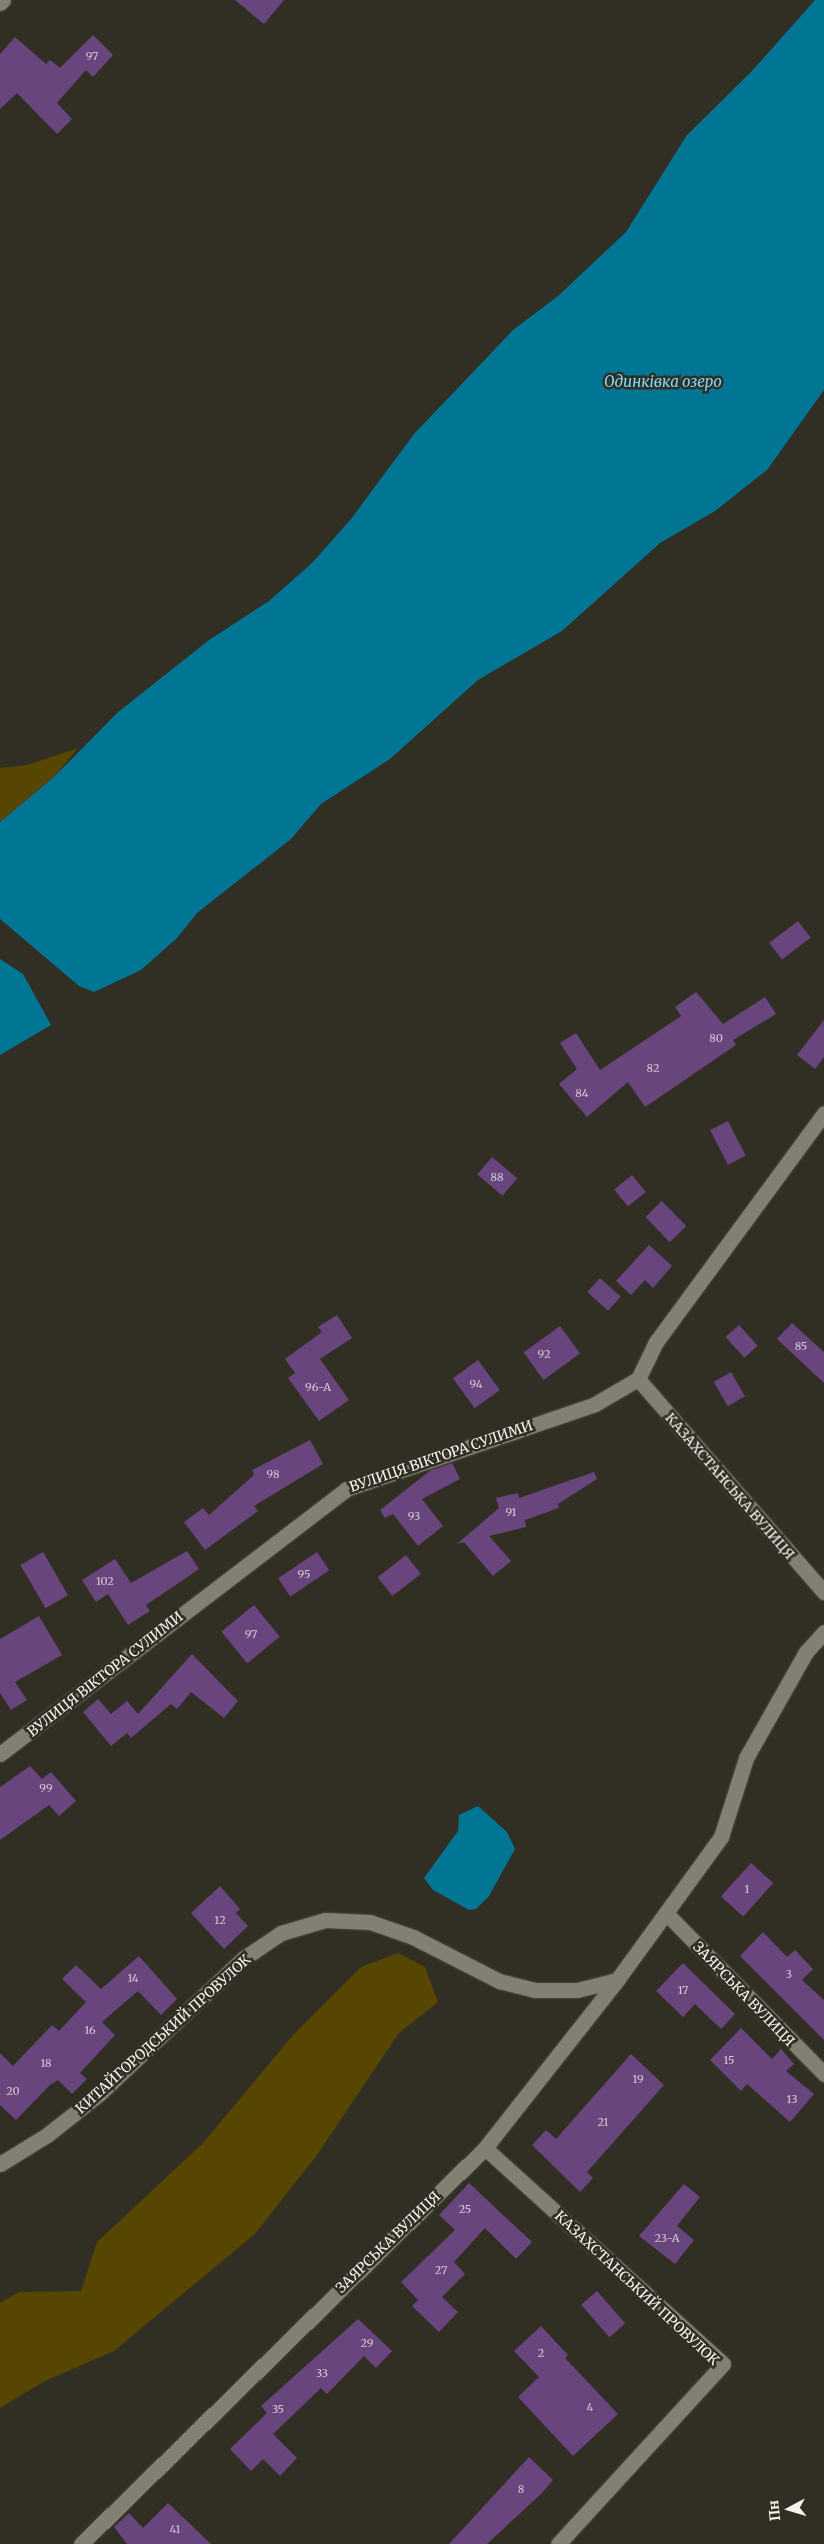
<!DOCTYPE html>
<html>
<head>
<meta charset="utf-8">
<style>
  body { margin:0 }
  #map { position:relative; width:824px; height:2544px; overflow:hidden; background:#312e24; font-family:Merriweather,serif }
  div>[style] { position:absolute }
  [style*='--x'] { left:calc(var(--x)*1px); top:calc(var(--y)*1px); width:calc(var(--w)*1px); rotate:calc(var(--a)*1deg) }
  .green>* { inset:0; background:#564602 }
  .water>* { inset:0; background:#007594 }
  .building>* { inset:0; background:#69457d; transform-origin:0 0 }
  .roads { filter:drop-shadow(0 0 1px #4e4b42) drop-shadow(0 0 1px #4e4b42) }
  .minor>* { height:15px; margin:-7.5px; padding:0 7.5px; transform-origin:7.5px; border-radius:7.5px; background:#838073 }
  span { translate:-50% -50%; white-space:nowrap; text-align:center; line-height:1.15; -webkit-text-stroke:5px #312e24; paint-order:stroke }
  .number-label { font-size:11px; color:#d3c8d1 }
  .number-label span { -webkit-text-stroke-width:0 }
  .street-label { font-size:14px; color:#f6f4ed }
  .water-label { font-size:15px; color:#7bdafd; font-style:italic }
  .north { position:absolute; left:764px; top:2484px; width:50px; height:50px; -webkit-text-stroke:4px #312e24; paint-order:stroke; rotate:264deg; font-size:14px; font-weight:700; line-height:20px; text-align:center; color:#f6f4ed }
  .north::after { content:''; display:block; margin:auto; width:18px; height:22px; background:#f6f4ed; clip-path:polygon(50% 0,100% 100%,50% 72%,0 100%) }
</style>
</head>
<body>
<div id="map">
  <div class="green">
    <div style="clip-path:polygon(78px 748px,55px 776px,0 822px,0 768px,27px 765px)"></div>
    <div style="clip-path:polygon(398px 1953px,425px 1967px,438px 2002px,399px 2033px,317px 2155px,255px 2234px,114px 2351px,45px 2381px,0 2408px,0 2303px,19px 2292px,81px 2291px,97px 2242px,203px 2143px,293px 2035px,361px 1967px)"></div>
  </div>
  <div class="water">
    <div style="clip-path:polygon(815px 0,824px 0,824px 390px,767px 470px,715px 511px,660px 543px,562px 631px,478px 680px,390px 759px,321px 804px,291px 839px,197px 913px,177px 938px,141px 970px,94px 992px,79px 986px,0 919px,0 822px,55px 776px,117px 713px,209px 640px,269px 601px,312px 563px,351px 519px,414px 434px,513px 330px,558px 296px,626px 232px,687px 135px,751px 72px)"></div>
    <div style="clip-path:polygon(0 959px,23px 974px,51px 1025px,0 1055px)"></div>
    <div style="clip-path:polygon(478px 1806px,507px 1832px,515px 1849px,489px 1896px,476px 1909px,469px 1910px,433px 1890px,424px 1878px,458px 1831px,459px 1815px)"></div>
  </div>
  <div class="building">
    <div style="clip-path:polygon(235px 0,284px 0,264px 24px)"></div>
    <div style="clip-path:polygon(93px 35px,113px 55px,93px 77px,86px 70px,57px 103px,72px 119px,57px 134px,17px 93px,0 109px,0 54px,15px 37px,46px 64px,50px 60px,60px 68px)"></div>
    <div style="left:798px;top:921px;width:21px;height:36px;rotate:53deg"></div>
    <div style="clip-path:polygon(696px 992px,723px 1024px,765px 997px,776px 1014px,733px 1040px,736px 1045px,645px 1107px,628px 1082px,587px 1117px,559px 1084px,577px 1069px,560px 1043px,576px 1033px,600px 1070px,681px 1016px,675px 1007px)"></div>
    <div style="clip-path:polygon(824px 1020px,824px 1057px,815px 1069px,797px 1055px)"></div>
    <div style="left:728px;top:1121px;width:39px;height:20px;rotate:63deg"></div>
    <div style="left:492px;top:1157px;width:33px;height:23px;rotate:40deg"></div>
    <div style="left:632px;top:1175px;width:22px;height:23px;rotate:51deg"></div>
    <div style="left:662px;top:1201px;width:35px;height:23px;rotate:46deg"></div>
    <div style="clip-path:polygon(649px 1245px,672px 1266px,653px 1288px,645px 1280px,631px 1295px,616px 1281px)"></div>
    <div style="left:600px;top:1278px;width:28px;height:19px;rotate:42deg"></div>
    <div style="clip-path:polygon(337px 1315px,352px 1338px,320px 1359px,349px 1400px,319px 1421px,288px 1378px,295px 1373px,285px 1359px,322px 1332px,318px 1327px)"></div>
    <div style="clip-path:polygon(792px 1323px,824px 1352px,824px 1383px,777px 1339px)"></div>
    <div style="left:739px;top:1325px;width:28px;height:18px;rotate:48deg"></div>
    <div style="left:560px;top:1326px;width:34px;height:45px;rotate:54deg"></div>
    <div style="left:478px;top:1360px;width:37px;height:31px;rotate:54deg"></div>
    <div style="left:731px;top:1372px;width:28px;height:20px;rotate:60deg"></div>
    <div style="clip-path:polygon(310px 1440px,323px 1464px,254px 1506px,258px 1511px,205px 1550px,184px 1522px,203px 1508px,209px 1515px,254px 1475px,252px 1470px)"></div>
    <div style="clip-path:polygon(452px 1463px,460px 1479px,422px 1499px,443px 1526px,418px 1546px,393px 1514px,385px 1518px,380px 1510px,431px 1470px)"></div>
    <div style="clip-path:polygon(594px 1472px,597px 1479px,558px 1504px,559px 1508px,525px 1520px,526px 1527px,489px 1536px,511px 1561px,493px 1576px,464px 1542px,457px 1544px,499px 1508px,496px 1498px,518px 1493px,519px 1498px)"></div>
    <div style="clip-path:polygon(187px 1551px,199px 1569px,146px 1605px,150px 1611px,128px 1625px,108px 1594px,96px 1602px,82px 1580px,115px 1559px,131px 1583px)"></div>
    <div style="left:43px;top:1552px;width:50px;height:26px;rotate:60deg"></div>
    <div style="left:317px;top:1552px;width:22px;height:47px;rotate:56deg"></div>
    <div style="left:406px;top:1555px;width:24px;height:36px;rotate:52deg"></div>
    <div style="left:254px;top:1605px;width:41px;height:42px;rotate:51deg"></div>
    <div style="clip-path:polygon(39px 1616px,62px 1655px,15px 1682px,27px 1700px,11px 1710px,0 1693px,0 1639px)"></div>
    <div style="clip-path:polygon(192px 1654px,238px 1701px,224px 1718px,191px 1692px,177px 1709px,171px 1704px,131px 1738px,127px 1733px,111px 1746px,83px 1712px,98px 1699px,111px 1714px,127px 1701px,138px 1714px)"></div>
    <div style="clip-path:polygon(30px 1766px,42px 1779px,51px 1772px,76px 1801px,59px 1816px,49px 1805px,0 1840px,0 1787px)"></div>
    <div style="left:751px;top:1863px;width:30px;height:45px;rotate:42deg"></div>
    <div style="clip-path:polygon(220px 1886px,240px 1909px,236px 1913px,248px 1926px,224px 1949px,191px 1913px)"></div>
    <div style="clip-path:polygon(763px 1932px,787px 1957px,795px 1950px,813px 1969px,802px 1980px,824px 2000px,824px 2040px,740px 1956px)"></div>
    <div style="clip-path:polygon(139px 1956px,177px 1999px,161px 2015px,138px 1991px,102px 2022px,115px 2035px,80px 2073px,87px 2079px,72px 2094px,58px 2080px,50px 2085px,16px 2120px,0 2105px,0 2053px,13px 2066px,52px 2025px,59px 2031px,86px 2002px,62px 1979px,76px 1965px,101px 1989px)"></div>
    <div style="clip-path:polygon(683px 1963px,735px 2014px,721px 2029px,695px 2004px,683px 2017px,656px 1991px)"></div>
    <div style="clip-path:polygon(741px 2028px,772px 2059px,781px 2049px,794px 2064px,786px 2071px,814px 2094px,790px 2122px,747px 2084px,741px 2091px,710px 2060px)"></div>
    <div style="clip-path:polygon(631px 2054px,664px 2085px,587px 2172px,593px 2178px,580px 2192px,532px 2145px,546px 2130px,556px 2139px)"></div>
    <div style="clip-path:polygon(469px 2183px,532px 2242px,516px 2259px,485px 2228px,454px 2262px,465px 2274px,442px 2297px,458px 2312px,439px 2332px,412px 2306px,418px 2300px,401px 2282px,455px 2230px,439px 2215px)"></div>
    <div style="clip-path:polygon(684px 2184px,700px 2197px,677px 2226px,694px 2240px,675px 2264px,639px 2236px)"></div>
    <div style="left:597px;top:2291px;width:43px;height:21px;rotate:49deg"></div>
    <div style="clip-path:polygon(358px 2319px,392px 2351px,376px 2368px,364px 2356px,327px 2394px,321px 2388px,273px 2434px,297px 2458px,280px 2476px,263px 2459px,251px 2471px,230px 2449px,267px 2413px,261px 2406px)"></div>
    <div style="clip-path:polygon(541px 2326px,568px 2355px,565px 2358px,618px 2414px,573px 2456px,518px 2397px,539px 2377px,514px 2351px)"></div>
    <div style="clip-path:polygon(529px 2457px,553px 2480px,542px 2493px,487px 2544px,449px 2544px)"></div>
    <div style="clip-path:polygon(168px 2503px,211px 2544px,127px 2544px,114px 2527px,129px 2513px,143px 2528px)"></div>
  </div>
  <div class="roads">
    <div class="minor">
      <div style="--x:0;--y:3;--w:4;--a:-45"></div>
      <div style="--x:638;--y:1379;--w:283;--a:48.9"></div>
      <div style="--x:0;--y:1754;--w:436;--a:-37.4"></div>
      <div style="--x:346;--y:1489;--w:263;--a:-18.8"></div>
      <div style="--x:595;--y:1404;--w:50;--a:-30.2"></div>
      <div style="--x:638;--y:1379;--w:41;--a:-64.1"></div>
      <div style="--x:656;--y:1342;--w:284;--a:-53.7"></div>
      <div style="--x:666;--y:1913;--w:226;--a:45.5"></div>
      <div style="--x:485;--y:2148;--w:321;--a:42.2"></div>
      <div style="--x:723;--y:2364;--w:244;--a:132.5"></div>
      <div style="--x:0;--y:2164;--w:55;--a:-31.7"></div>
      <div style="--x:47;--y:2135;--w:66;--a:-38.3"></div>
      <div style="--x:99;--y:2094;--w:199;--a:-43.2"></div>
      <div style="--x:244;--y:1958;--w:45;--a:-34"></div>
      <div style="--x:281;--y:1933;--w:46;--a:-16.5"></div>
      <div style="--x:325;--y:1920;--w:45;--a:2.5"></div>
      <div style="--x:370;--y:1922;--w:46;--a:19.2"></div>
      <div style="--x:413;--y:1937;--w:97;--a:27.1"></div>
      <div style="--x:499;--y:1981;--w:36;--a:14"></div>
      <div style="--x:534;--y:1990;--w:43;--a:0"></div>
      <div style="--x:577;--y:1990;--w:41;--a:-14"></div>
      <div style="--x:81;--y:2544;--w:566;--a:-44.43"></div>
      <div style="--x:485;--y:2148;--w:214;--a:-51.8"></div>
      <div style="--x:617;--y:1980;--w:177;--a:-54"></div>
      <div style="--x:721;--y:1837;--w:83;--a:-72.4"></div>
      <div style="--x:746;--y:1758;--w:122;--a:-60.5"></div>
      <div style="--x:806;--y:1652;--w:27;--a:-48"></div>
    </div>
  </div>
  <div class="number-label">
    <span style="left:92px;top:56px">97</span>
    <span style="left:716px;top:1038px">80</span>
    <span style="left:653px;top:1068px">82</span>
    <span style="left:582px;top:1093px">84</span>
    <span style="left:497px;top:1177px">88</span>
    <span style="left:801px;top:1346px">85</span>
    <span style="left:544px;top:1354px">92</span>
    <span style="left:476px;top:1384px">94</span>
    <span style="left:318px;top:1387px">96-А</span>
    <span style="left:273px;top:1474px">98</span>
    <span style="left:511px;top:1512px">91</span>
    <span style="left:414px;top:1516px">93</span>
    <span style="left:304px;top:1574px">95</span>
    <span style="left:105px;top:1581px">102</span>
    <span style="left:251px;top:1634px">97</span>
    <span style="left:46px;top:1788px">99</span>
    <span style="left:747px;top:1889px">1</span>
    <span style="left:220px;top:1920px">12</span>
    <span style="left:789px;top:1974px">3</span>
    <span style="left:133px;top:1978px">14</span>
    <span style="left:683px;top:1990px">17</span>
    <span style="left:90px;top:2030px">16</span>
    <span style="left:729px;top:2060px">15</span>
    <span style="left:46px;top:2063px">18</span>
    <span style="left:638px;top:2079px">19</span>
    <span style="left:13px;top:2091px">20</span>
    <span style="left:792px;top:2099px">13</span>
    <span style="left:603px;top:2122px">21</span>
    <span style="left:465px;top:2209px">25</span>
    <span style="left:667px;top:2238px">23-А</span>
    <span style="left:441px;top:2270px">27</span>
    <span style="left:367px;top:2343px">29</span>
    <span style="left:541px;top:2353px">2</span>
    <span style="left:322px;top:2373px">33</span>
    <span style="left:590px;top:2407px">4</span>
    <span style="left:278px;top:2409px">35</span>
    <span style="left:521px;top:2489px">8</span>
    <span style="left:175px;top:2529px">41</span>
  </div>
  <div class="street-label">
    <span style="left:441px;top:1456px;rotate:-19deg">ВУЛИЦЯ ВІКТОРА СУЛИМИ</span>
    <span style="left:730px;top:1486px;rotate:49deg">КАЗАХСТАНСЬКА ВУЛИЦЯ</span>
    <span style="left:105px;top:1674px;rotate:-38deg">ВУЛИЦЯ ВІКТОРА СУЛИМИ</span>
    <span style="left:744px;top:1994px;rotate:46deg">ЗАЯРСЬКА ВУЛИЦЯ</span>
    <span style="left:163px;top:2034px;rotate:-42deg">КИТАЙГОРОДСЬКИЙ ПРОВУЛОК</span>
    <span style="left:388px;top:2242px;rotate:-44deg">ЗАЯРСЬКА ВУЛИЦЯ</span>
    <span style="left:637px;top:2288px;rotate:43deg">КАЗАХСТАНСЬКИЙ ПРОВУЛОК</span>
  </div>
  <div class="water-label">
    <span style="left:663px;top:382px">Одинківка озеро</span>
  </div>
  <div class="north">Пн</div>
</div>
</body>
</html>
